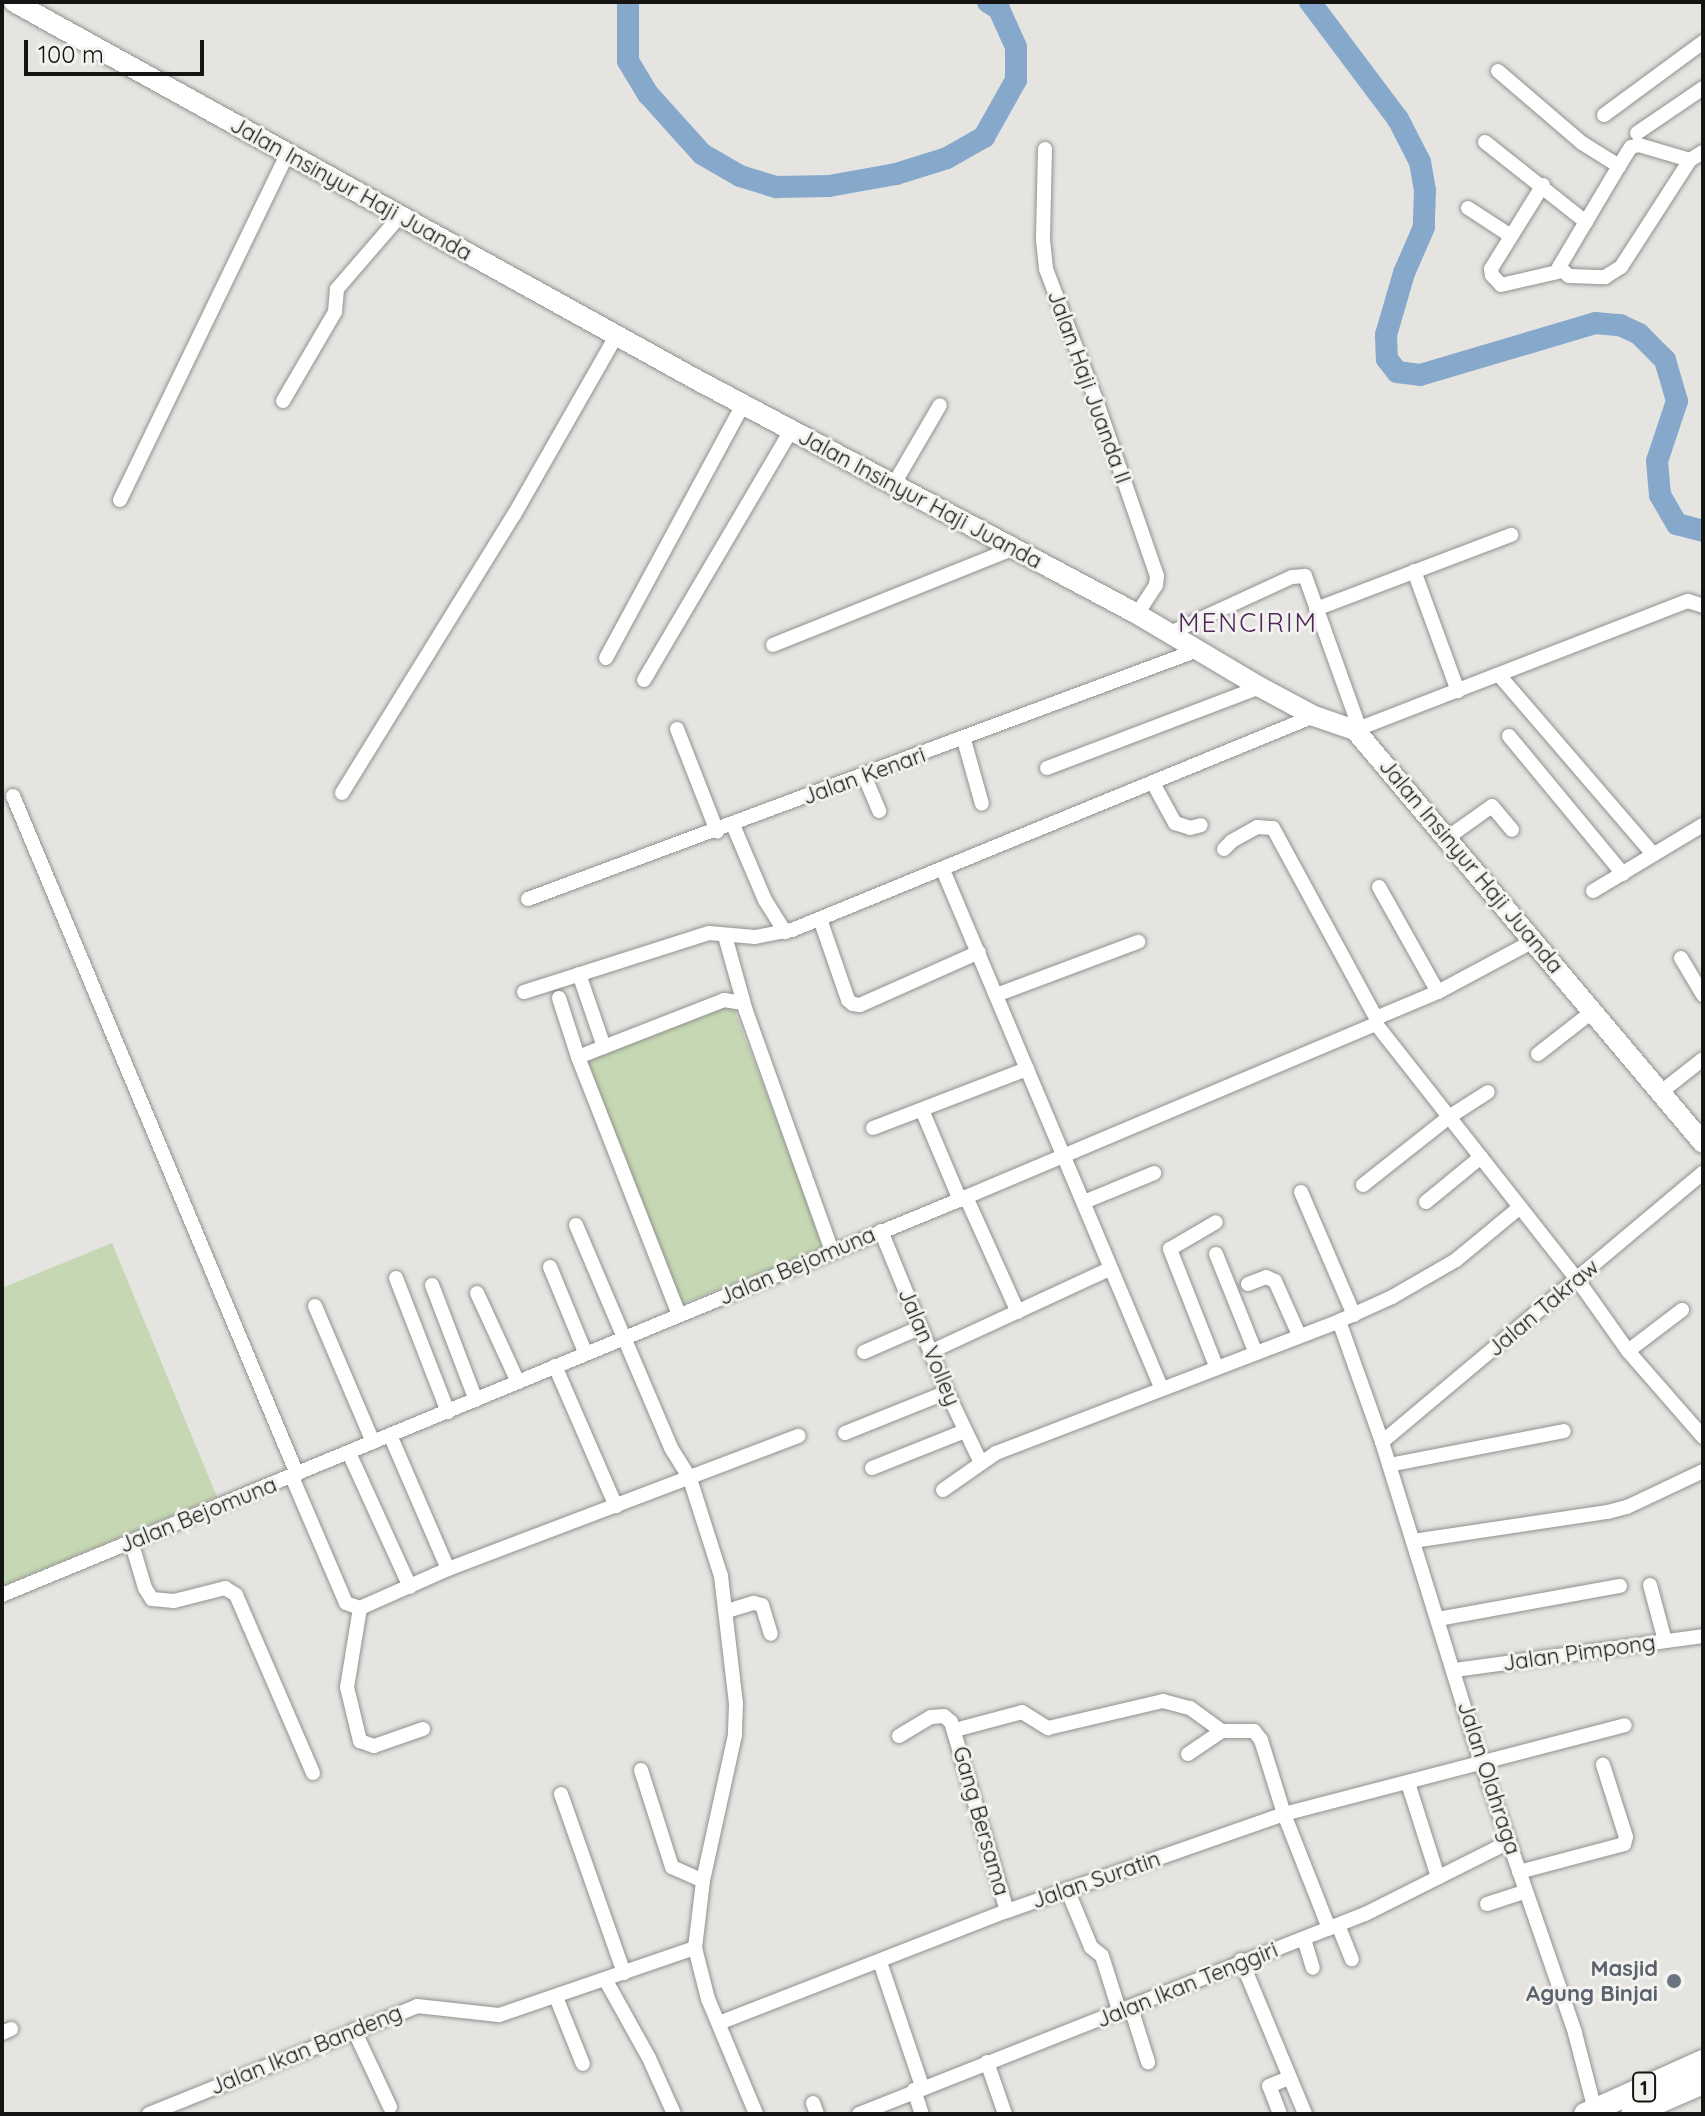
<!DOCTYPE html>
<html>
<head>
<meta charset="utf-8">
<style>
  body { margin:0 }
  #map { position:relative; width:1705px; height:2116px; overflow:hidden; background:#e5e4e1; font-family:Quicksand,sans-serif }
  div>[style] { position:absolute }
  [style*='--x'] { left:calc(var(--x)*1px); top:calc(var(--y)*1px); width:calc(var(--w)*1px); rotate:calc(var(--a)*1deg) }
  .green>* { inset:0; background:#c5d8b3; transform-origin:0 0 }
  .river>* { height:22px; margin:-11px; padding:0 11px; transform-origin:11px; border-radius:11px; background:#86a9cb }
  .roads { filter:drop-shadow(0 0 2px #91908e) drop-shadow(0 0 2px #91908e) }
  .street>* { height:14px; margin:-7px; padding:0 7px; transform-origin:7px; border-radius:7px; background:#fff }
  .secondary>* { height:20px; margin:-10px; padding:0 10px; transform-origin:10px; border-radius:10px; background:#fff }
  .primary>* { height:22px; margin:-11px; padding:0 11px; transform-origin:11px; border-radius:11px; background:#fff }
  .dots>* { width:22px; height:22px; translate:-50% -50%; box-sizing:border-box; border:4px solid #f2f2ef; border-radius:50% }
  span { translate:-50% -50%; white-space:nowrap; text-align:center; line-height:1.15; -webkit-text-stroke:6px #f2f2ef; paint-order:stroke }
  .shield-label span { padding:2px 6px; background:#f2f2ef; border:2px solid; border-radius:6px; -webkit-text-stroke-width:0 }
  .shield-label { font-size:20px; color:#141413; font-weight:700 }
  .street-label { font-size:22px; color:#141413 }
  .worship-label { font-size:22px; color:#5b616d; font-weight:700 }
  .right { translate:-100% -50%; text-align:right }
  .quarter-label { font-size:26px; color:#51265b; letter-spacing:2px }
  .frame { position:absolute; inset:0; border:4px solid #141413; pointer-events:none }
  .scale { position:absolute; left:24px; top:40px; width:180px; height:36px; box-sizing:border-box; border:4px solid #141413; border-top:0; padding-left:10px; font-size:24px; line-height:28px; white-space:nowrap; color:#141413; -webkit-text-stroke:6px #f2f2ef; paint-order:stroke }
</style>
</head>
<body>
<div id="map">
  <div class="green">
    <div style="left:732px;top:1004px;width:262px;height:157px;rotate:69deg"></div>
    <div style="clip-path:polygon(112px 1243px,217px 1497px,2px 1586px,2px 1288px)"></div>
  </div>
  <div class="river">
    <div style="--x:628;--y:2;--w:59;--a:90"></div>
    <div style="--x:628;--y:61;--w:39;--a:59"></div>
    <div style="--x:648;--y:94;--w:81;--a:48"></div>
    <div style="--x:702;--y:154;--w:44;--a:30.1"></div>
    <div style="--x:740;--y:176;--w:38;--a:17"></div>
    <div style="--x:776;--y:187;--w:53;--a:-1.1"></div>
    <div style="--x:829;--y:186;--w:68;--a:-10.2"></div>
    <div style="--x:896;--y:174;--w:53;--a:-17.4"></div>
    <div style="--x:947;--y:158;--w:43;--a:-29.6"></div>
    <div style="--x:984;--y:137;--w:65;--a:-60.7"></div>
    <div style="--x:1016;--y:80;--w:33;--a:-90"></div>
    <div style="--x:1016;--y:47;--w:42;--a:-114.1"></div>
    <div style="--x:999;--y:9;--w:13;--a:-148"></div>
    <div style="--x:1310;--y:2;--w:146;--a:53.1"></div>
    <div style="--x:1398;--y:119;--w:48;--a:62.9"></div>
    <div style="--x:1420;--y:162;--w:28;--a:80"></div>
    <div style="--x:1425;--y:190;--w:37;--a:92"></div>
    <div style="--x:1424;--y:227;--w:50;--a:113.5"></div>
    <div style="--x:1404;--y:273;--w:65;--a:106.2"></div>
    <div style="--x:1386;--y:335;--w:24;--a:88"></div>
    <div style="--x:1387;--y:359;--w:16;--a:52"></div>
    <div style="--x:1397;--y:372;--w:23;--a:7"></div>
    <div style="--x:1420;--y:375;--w:183;--a:-16.5"></div>
    <div style="--x:1595;--y:323;--w:25;--a:5"></div>
    <div style="--x:1620;--y:325;--w:21;--a:25"></div>
    <div style="--x:1639;--y:334;--w:37;--a:45"></div>
    <div style="--x:1665;--y:360;--w:43;--a:73.7"></div>
    <div style="--x:1677;--y:401;--w:63;--a:108.4"></div>
    <div style="--x:1657;--y:461;--w:34;--a:85"></div>
    <div style="--x:1660;--y:495;--w:34;--a:60"></div>
    <div style="--x:1677;--y:524;--w:27;--a:15"></div>
  </div>
  <div class="roads">
    <div class="street">
      <div style="--x:1498;--y:71;--w:111;--a:40.6"></div>
      <div style="--x:1582;--y:143;--w:44;--a:31.9"></div>
      <div style="--x:1619;--y:166;--w:22;--a:-58"></div>
      <div style="--x:1631;--y:147;--w:8;--a:-14"></div>
      <div style="--x:1639;--y:145;--w:53;--a:16.4"></div>
      <div style="--x:1604;--y:115;--w:123;--a:-36.4"></div>
      <div style="--x:1637;--y:133;--w:80;--a:-34.3"></div>
      <div style="--x:1485;--y:142;--w:129;--a:38.4"></div>
      <div style="--x:1045;--y:149;--w:91;--a:91.3"></div>
      <div style="--x:1043;--y:240;--w:29;--a:84"></div>
      <div style="--x:1046;--y:269;--w:137;--a:69.1"></div>
      <div style="--x:1095;--y:397;--w:189;--a:70.9"></div>
      <div style="--x:1157;--y:576;--w:9;--a:96"></div>
      <div style="--x:1156;--y:585;--w:35;--a:123"></div>
      <div style="--x:1619;--y:166;--w:117;--a:120.7"></div>
      <div style="--x:1559;--y:267;--w:13;--a:42"></div>
      <div style="--x:1569;--y:276;--w:36;--a:2"></div>
      <div style="--x:1605;--y:277;--w:19;--a:-32"></div>
      <div style="--x:1621;--y:267;--w:127;--a:-57.2"></div>
      <div style="--x:1690;--y:160;--w:15;--a:-32"></div>
      <div style="--x:1543;--y:185;--w:99;--a:121.8"></div>
      <div style="--x:1491;--y:269;--w:6;--a:81"></div>
      <div style="--x:1492;--y:275;--w:13;--a:48"></div>
      <div style="--x:1501;--y:285;--w:63;--a:-12.9"></div>
      <div style="--x:1468;--y:208;--w:51;--a:33.1"></div>
      <div style="--x:283;--y:401;--w:103;--a:-59.7"></div>
      <div style="--x:335;--y:312;--w:23;--a:-85"></div>
      <div style="--x:337;--y:289;--w:96;--a:-49.2"></div>
      <div style="--x:894;--y:484;--w:91;--a:-59.8"></div>
      <div style="--x:120;--y:500;--w:384;--a:-64.2"></div>
      <div style="--x:1414;--y:571;--w:128;--a:69.9"></div>
      <div style="--x:1316;--y:609;--w:209;--a:-20.8"></div>
      <div style="--x:1170;--y:633;--w:134;--a:-24.7"></div>
      <div style="--x:1292;--y:577;--w:13;--a:-4"></div>
      <div style="--x:1305;--y:576;--w:164;--a:70.3"></div>
      <div style="--x:773;--y:645;--w:260;--a:-21.9"></div>
      <div style="--x:606;--y:658;--w:288;--a:-61.6"></div>
      <div style="--x:1499;--y:675;--w:235;--a:49.3"></div>
      <div style="--x:644;--y:680;--w:290;--a:-59.5"></div>
      <div style="--x:677;--y:729;--w:110;--a:68.6"></div>
      <div style="--x:1355;--y:730;--w:357;--a:-21.2"></div>
      <div style="--x:1688;--y:601;--w:16;--a:18"></div>
      <div style="--x:1509;--y:736;--w:179;--a:50.4"></div>
      <div style="--x:964;--y:740;--w:66;--a:74.3"></div>
      <div style="--x:1047;--y:768;--w:228;--a:-20.8"></div>
      <div style="--x:864;--y:775;--w:39;--a:67"></div>
      <div style="--x:1153;--y:783;--w:46;--a:61.2"></div>
      <div style="--x:1175;--y:823;--w:16;--a:18"></div>
      <div style="--x:1190;--y:828;--w:11;--a:-15"></div>
      <div style="--x:342;--y:793;--w:327;--a:-58.3"></div>
      <div style="--x:514;--y:515;--w:206;--a:-60.3"></div>
      <div style="--x:13;--y:796;--w:735;--a:67.27"></div>
      <div style="--x:733;--y:825;--w:82;--a:66.9"></div>
      <div style="--x:765;--y:900;--w:38;--a:58"></div>
      <div style="--x:1447;--y:838;--w:55;--a:-35.4"></div>
      <div style="--x:1492;--y:806;--w:31;--a:50"></div>
      <div style="--x:1224;--y:849;--w:11;--a:-45"></div>
      <div style="--x:1232;--y:841;--w:29;--a:-29"></div>
      <div style="--x:1257;--y:827;--w:16;--a:4"></div>
      <div style="--x:1273;--y:828;--w:216;--a:61.5"></div>
      <div style="--x:943;--y:870;--w:561;--a:67.14"></div>
      <div style="--x:1379;--y:887;--w:120;--a:60.7"></div>
      <div style="--x:1593;--y:891;--w:128;--a:-31"></div>
      <div style="--x:528;--y:899;--w:715;--a:-20.39"></div>
      <div style="--x:820;--y:919;--w:86;--a:70.9"></div>
      <div style="--x:848;--y:1000;--w:6;--a:39"></div>
      <div style="--x:853;--y:1004;--w:7;--a:8"></div>
      <div style="--x:860;--y:1005;--w:130;--a:-24"></div>
      <div style="--x:725;--y:936;--w:78;--a:74.4"></div>
      <div style="--x:746;--y:1011;--w:255;--a:70.3"></div>
      <div style="--x:1681;--y:958;--w:43;--a:59.3"></div>
      <div style="--x:579;--y:974;--w:77;--a:71.1"></div>
      <div style="--x:524;--y:992;--w:194;--a:-17.7"></div>
      <div style="--x:709;--y:933;--w:46;--a:5"></div>
      <div style="--x:755;--y:937;--w:38;--a:-11"></div>
      <div style="--x:792;--y:930;--w:564;--a:-22.29"></div>
      <div style="--x:996;--y:995;--w:152;--a:-20.5"></div>
      <div style="--x:559;--y:998;--w:62;--a:72.1"></div>
      <div style="--x:578;--y:1057;--w:277;--a:68.6"></div>
      <div style="--x:1376;--y:1024;--w:325;--a:51.8"></div>
      <div style="--x:1577;--y:1279;--w:88;--a:54.7"></div>
      <div style="--x:1628;--y:1351;--w:114;--a:48.9"></div>
      <div style="--x:1538;--y:1054;--w:70;--a:-38"></div>
      <div style="--x:578;--y:1057;--w:157;--a:-21.3"></div>
      <div style="--x:724;--y:1000;--w:19;--a:9"></div>
      <div style="--x:1661;--y:1092;--w:53;--a:-38.2"></div>
      <div style="--x:922;--y:1110;--w:98;--a:67.1"></div>
      <div style="--x:873;--y:1128;--w:165;--a:-21"></div>
      <div style="--x:1363;--y:1185;--w:110;--a:-38.3"></div>
      <div style="--x:1449;--y:1117;--w:46;--a:-32.7"></div>
      <div style="--x:1301;--y:1192;--w:134;--a:66.7"></div>
      <div style="--x:966;--y:1197;--w:126;--a:65.7"></div>
      <div style="--x:1084;--y:1202;--w:76;--a:-22.5"></div>
      <div style="--x:1426;--y:1202;--w:71;--a:-39.3"></div>
      <div style="--x:576;--y:1225;--w:242;--a:66.9"></div>
      <div style="--x:671;--y:1448;--w:36;--a:58"></div>
      <div style="--x:690;--y:1479;--w:102;--a:72.3"></div>
      <div style="--x:721;--y:1576;--w:128;--a:83.3"></div>
      <div style="--x:736;--y:1703;--w:32;--a:92"></div>
      <div style="--x:735;--y:1735;--w:149;--a:102.4"></div>
      <div style="--x:703;--y:1881;--w:67;--a:96.8"></div>
      <div style="--x:695;--y:1948;--w:53;--a:75.7"></div>
      <div style="--x:708;--y:1999;--w:125;--a:67.3"></div>
      <div style="--x:881;--y:1231;--w:174;--a:67.7"></div>
      <div style="--x:947;--y:1392;--w:76;--a:64.4"></div>
      <div style="--x:1216;--y:1254;--w:105;--a:68.1"></div>
      <div style="--x:550;--y:1267;--w:92;--a:67.6"></div>
      <div style="--x:396;--y:1278;--w:144;--a:68.8"></div>
      <div style="--x:1248;--y:1284;--w:19;--a:-21"></div>
      <div style="--x:1266;--y:1277;--w:10;--a:24"></div>
      <div style="--x:1275;--y:1281;--w:59;--a:66"></div>
      <div style="--x:432;--y:1285;--w:123;--a:69.1"></div>
      <div style="--x:477;--y:1293;--w:98;--a:65.3"></div>
      <div style="--x:315;--y:1306;--w:148;--a:66.9"></div>
      <div style="--x:1339;--y:1321;--w:128;--a:70.4"></div>
      <div style="--x:1382;--y:1442;--w:334;--a:72.8"></div>
      <div style="--x:1481;--y:1761;--w:288;--a:70.9"></div>
      <div style="--x:1575;--y:2033;--w:84;--a:75.5"></div>
      <div style="--x:1628;--y:1351;--w:68;--a:-37.2"></div>
      <div style="--x:864;--y:1352;--w:60;--a:-23.6"></div>
      <div style="--x:930;--y:1352;--w:198;--a:-24.8"></div>
      <div style="--x:555;--y:1366;--w:153;--a:66.5"></div>
      <div style="--x:1216;--y:1366;--w:126;--a:-111.5"></div>
      <div style="--x:1170;--y:1249;--w:53;--a:-30.4"></div>
      <div style="--x:845;--y:1433;--w:110;--a:-21.9"></div>
      <div style="--x:390;--y:1435;--w:146;--a:66.6"></div>
      <div style="--x:1382;--y:1442;--w:419;--a:-40"></div>
      <div style="--x:349;--y:1453;--w:147;--a:65.5"></div>
      <div style="--x:1389;--y:1465;--w:178;--a:-11"></div>
      <div style="--x:872;--y:1468;--w:100;--a:-21.7"></div>
      <div style="--x:292;--y:1477;--w:137;--a:66.8"></div>
      <div style="--x:346;--y:1603;--w:15;--a:20"></div>
      <div style="--x:360;--y:1608;--w:96;--a:-23.9"></div>
      <div style="--x:448;--y:1569;--w:375;--a:-20.8"></div>
      <div style="--x:943;--y:1490;--w:65;--a:-34.9"></div>
      <div style="--x:996;--y:1453;--w:368;--a:-21"></div>
      <div style="--x:1339;--y:1321;--w:58;--a:-24.4"></div>
      <div style="--x:1392;--y:1297;--w:74;--a:-30"></div>
      <div style="--x:1456;--y:1260;--w:83;--a:-39.6"></div>
      <div style="--x:131;--y:1541;--w:49;--a:73.4"></div>
      <div style="--x:145;--y:1588;--w:13;--a:58"></div>
      <div style="--x:152;--y:1599;--w:22;--a:5"></div>
      <div style="--x:174;--y:1601;--w:53;--a:-14.3"></div>
      <div style="--x:225;--y:1588;--w:13;--a:32"></div>
      <div style="--x:236;--y:1595;--w:194;--a:66.6"></div>
      <div style="--x:1413;--y:1541;--w:197;--a:-8.5"></div>
      <div style="--x:1608;--y:1512;--w:20;--a:-15"></div>
      <div style="--x:1627;--y:1507;--w:84;--a:-25.3"></div>
      <div style="--x:1650;--y:1585;--w:58;--a:75"></div>
      <div style="--x:2;--y:1595;--w:1043;--a:-22.43"></div>
      <div style="--x:966;--y:1197;--w:445;--a:-22.9"></div>
      <div style="--x:1376;--y:1024;--w:6;--a:-90"></div>
      <div style="--x:1376;--y:1018;--w:67;--a:-22.8"></div>
      <div style="--x:1438;--y:992;--w:108;--a:-28.2"></div>
      <div style="--x:360;--y:1608;--w:80;--a:99.3"></div>
      <div style="--x:347;--y:1687;--w:56;--a:76.5"></div>
      <div style="--x:360;--y:1741;--w:15;--a:20"></div>
      <div style="--x:374;--y:1746;--w:52;--a:-19.1"></div>
      <div style="--x:727;--y:1611;--w:28;--a:-17"></div>
      <div style="--x:754;--y:1603;--w:8;--a:14"></div>
      <div style="--x:762;--y:1605;--w:30;--a:73"></div>
      <div style="--x:1438;--y:1619;--w:185;--a:-10.3"></div>
      <div style="--x:1455;--y:1670;--w:250;--a:-7.8"></div>
      <div style="--x:955;--y:1730;--w:69;--a:-15"></div>
      <div style="--x:1022;--y:1712;--w:31;--a:32"></div>
      <div style="--x:1048;--y:1728;--w:118;--a:-13.2"></div>
      <div style="--x:1163;--y:1701;--w:28;--a:15"></div>
      <div style="--x:1190;--y:1708;--w:39;--a:36"></div>
      <div style="--x:1222;--y:1731;--w:32;--a:0"></div>
      <div style="--x:1254;--y:1731;--w:11;--a:52"></div>
      <div style="--x:1261;--y:1740;--w:77;--a:72.7"></div>
      <div style="--x:1284;--y:1814;--w:123;--a:68.5"></div>
      <div style="--x:899;--y:1736;--w:37;--a:-31"></div>
      <div style="--x:931;--y:1717;--w:13;--a:-4"></div>
      <div style="--x:944;--y:1716;--w:9;--a:41"></div>
      <div style="--x:951;--y:1722;--w:197;--a:73.5"></div>
      <div style="--x:1188;--y:1754;--w:41;--a:-34.1"></div>
      <div style="--x:641;--y:1770;--w:102;--a:72.3"></div>
      <div style="--x:672;--y:1867;--w:34;--a:24"></div>
      <div style="--x:1408;--y:1783;--w:99;--a:72.3"></div>
      <div style="--x:561;--y:1794;--w:190;--a:70.6"></div>
      <div style="--x:1519;--y:1872;--w:109;--a:-14.9"></div>
      <div style="--x:1624;--y:1844;--w:7;--a:-74"></div>
      <div style="--x:1626;--y:1837;--w:76;--a:-107.7"></div>
      <div style="--x:1067;--y:1889;--w:63;--a:67.5"></div>
      <div style="--x:1091;--y:1947;--w:14;--a:39"></div>
      <div style="--x:1102;--y:1956;--w:60;--a:72.5"></div>
      <div style="--x:1487;--y:1904;--w:40;--a:-18"></div>
      <div style="--x:1338;--y:1925;--w:37;--a:68"></div>
      <div style="--x:1304;--y:1939;--w:30;--a:73"></div>
      <div style="--x:1241;--y:1960;--w:167;--a:67.4"></div>
      <div style="--x:880;--y:1962;--w:131;--a:71.3"></div>
      <div style="--x:605;--y:1979;--w:90;--a:60.9"></div>
      <div style="--x:649;--y:2058;--w:61;--a:65.9"></div>
      <div style="--x:556;--y:1997;--w:72;--a:68.1"></div>
      <div style="--x:1131;--y:2008;--w:57;--a:72.5"></div>
      <div style="--x:719;--y:2023;--w:309;--a:-21.3"></div>
      <div style="--x:1007;--y:1911;--w:293;--a:-19.3"></div>
      <div style="--x:1284;--y:1814;--w:352;--a:-14.6"></div>
      <div style="--x:354;--y:2030;--w:85;--a:64.9"></div>
      <div style="--x:2;--y:2033;--w:10;--a:-24"></div>
      <div style="--x:987;--y:2062;--w:55;--a:70.9"></div>
      <div style="--x:914;--y:2090;--w:25;--a:72"></div>
      <div style="--x:813;--y:2103;--w:12;--a:70"></div>
      <div style="--x:149;--y:2114;--w:289;--a:-21.9"></div>
      <div style="--x:417;--y:2006;--w:82;--a:6.3"></div>
      <div style="--x:499;--y:2015;--w:207;--a:-18.9"></div>
      <div style="--x:859;--y:2114;--w:544;--a:-21.57"></div>
      <div style="--x:1365;--y:1914;--w:161;--a:-26.6"></div>
      <div style="--x:1280;--y:2114;--w:30;--a:-111"></div>
      <div style="--x:1269;--y:2086;--w:22;--a:-22"></div>
    </div>
    <div class="secondary">
      <div style="--x:14;--y:2;--w:783;--a:28.96"></div>
      <div style="--x:699;--y:381;--w:496;--a:28"></div>
      <div style="--x:1137;--y:614;--w:143;--a:30.7"></div>
      <div style="--x:1260;--y:687;--w:61;--a:28.2"></div>
      <div style="--x:1314;--y:716;--w:43;--a:18.9"></div>
      <div style="--x:1355;--y:730;--w:540;--a:49.88"></div>
    </div>
    <div class="primary">
      <div style="--x:1585;--y:2114;--w:129;--a:-24.2"></div>
      <div style="--x:1632;--y:2114;--w:77;--a:-23.6"></div>
    </div>
  </div>
  <div class="dots">
    <div style="left:1674px;top:1981px;background:#6b7280"></div>
  </div>
  <div class="shield-label">
    <span style="left:1644px;top:2087px">1</span>
  </div>
  <div class="street-label">
    <span style="left:351px;top:189px;rotate:29deg">Jalan Insinyur Haji Juanda</span>
    <span style="left:1089px;top:387px;rotate:70deg">Jalan Haji Juanda II</span>
    <span style="left:920px;top:499px;rotate:28deg">Jalan Insinyur Haji Juanda</span>
    <span style="left:864px;top:776px;rotate:-20deg">Jalan Kenari</span>
    <span style="left:1471px;top:866px;rotate:50deg">Jalan Insinyur Haji Juanda</span>
    <span style="left:797px;top:1266px;rotate:-23deg">Jalan Bejomuna</span>
    <span style="left:1543px;top:1308px;rotate:-40deg">Jalan Takraw</span>
    <span style="left:929px;top:1347px;rotate:67deg">Jalan Volley</span>
    <span style="left:198px;top:1515px;rotate:-22deg">Jalan Bejomuna</span>
    <span style="left:1579px;top:1653px;rotate:-8deg">Jalan Pimpong</span>
    <span style="left:1489px;top:1778px;rotate:72deg">Jalan Olahraga</span>
    <span style="left:981px;top:1821px;rotate:74deg">Gang Bersama</span>
    <span style="left:1096px;top:1880px;rotate:-19deg">Jalan Suratin</span>
    <span style="left:1187px;top:1985px;rotate:-22deg">Jalan Ikan Tenggiri</span>
    <span style="left:306px;top:2050px;rotate:-22deg">Jalan Ikan Bandeng</span>
  </div>
  <div class="worship-label">
    <span class="right" style="left:1658px;top:1981px">Masjid<br>Agung Binjai</span>
  </div>
  <div class="quarter-label">
    <span style="left:1248px;top:623px">MENCIRIM</span>
  </div>
  <div class="frame"></div>
  <div class="scale">100 m</div>
</div>
</body>
</html>
